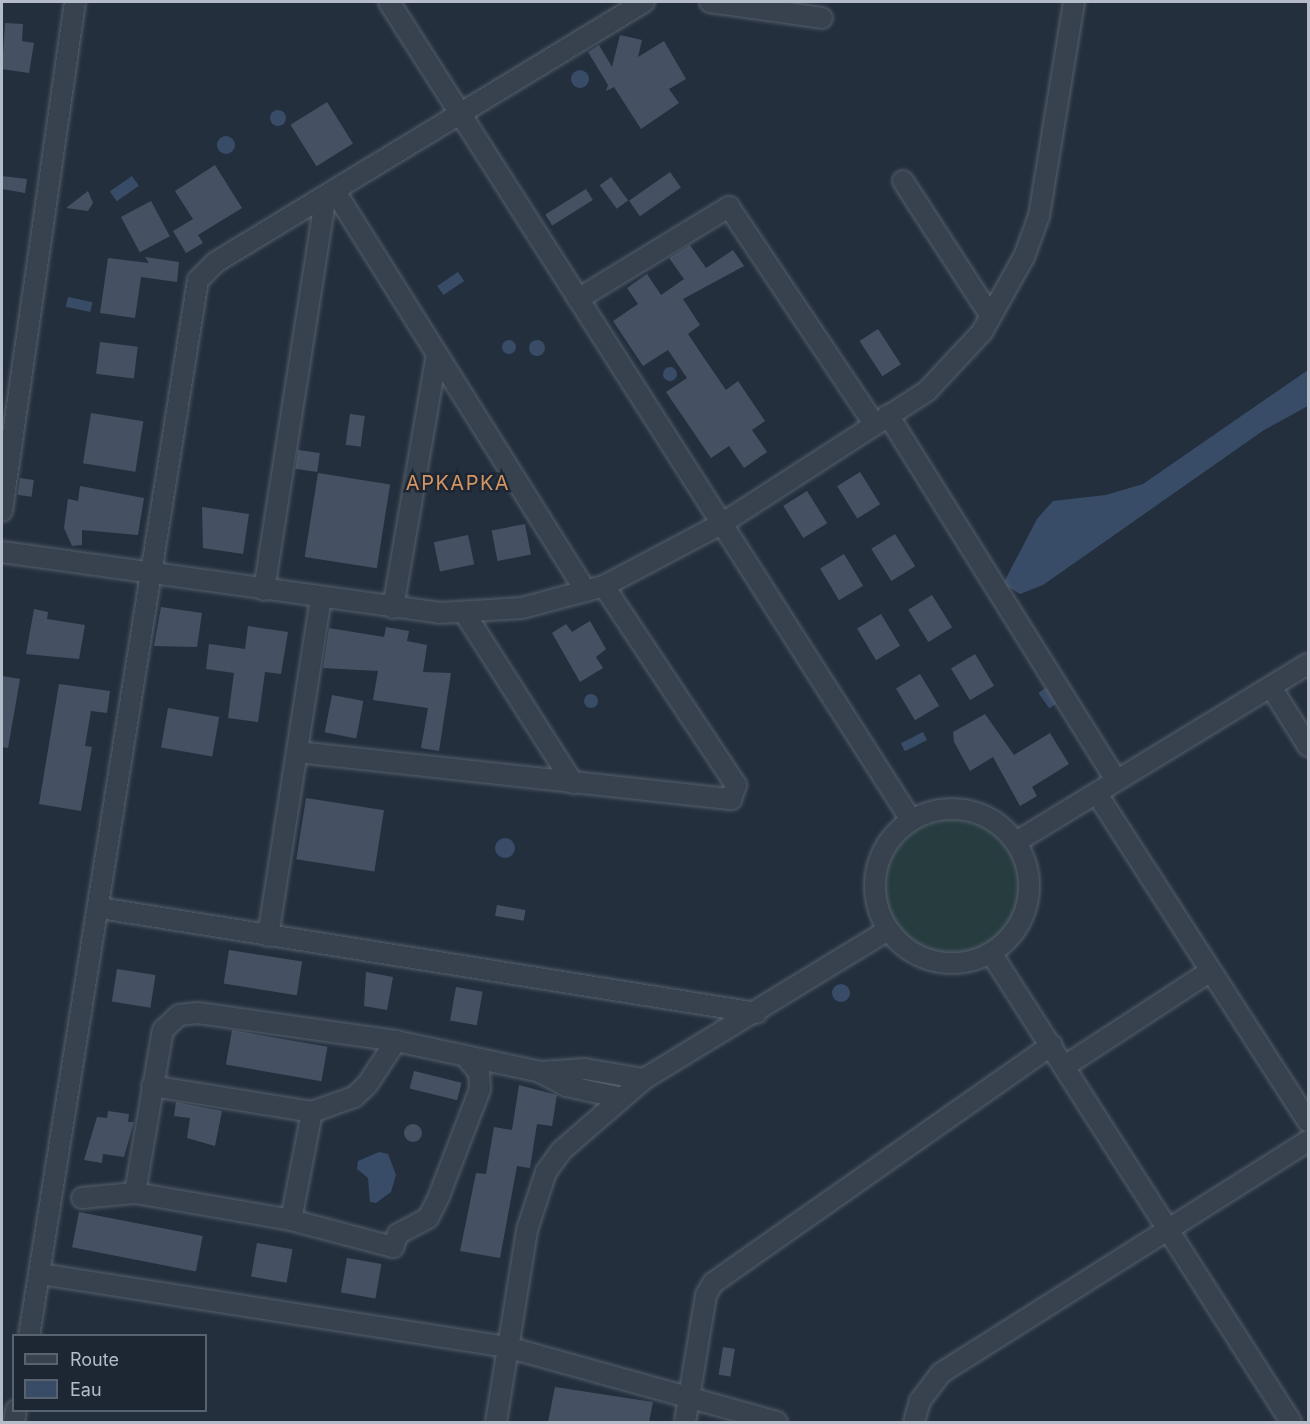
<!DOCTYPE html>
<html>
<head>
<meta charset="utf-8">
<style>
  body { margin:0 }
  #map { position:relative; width:1310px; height:1424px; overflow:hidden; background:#242f3e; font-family:Inter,sans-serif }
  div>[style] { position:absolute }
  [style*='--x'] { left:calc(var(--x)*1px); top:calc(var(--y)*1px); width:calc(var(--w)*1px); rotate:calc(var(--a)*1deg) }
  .green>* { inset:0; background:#263c3f }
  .round { border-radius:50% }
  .water>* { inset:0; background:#394c67; transform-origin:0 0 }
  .building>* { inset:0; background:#455162; transform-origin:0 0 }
  .roads { filter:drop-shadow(0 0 2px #565f6c) drop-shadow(0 0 2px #565f6c) }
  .minor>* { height:20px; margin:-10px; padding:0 10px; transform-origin:10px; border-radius:10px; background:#38414e }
  .minor>.ring { margin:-10px; padding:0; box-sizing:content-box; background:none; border:20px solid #38414e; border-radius:50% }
  span { translate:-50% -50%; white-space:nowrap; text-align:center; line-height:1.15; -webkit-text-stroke:5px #1d2633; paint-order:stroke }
  .neighbourhood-label { font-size:20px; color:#d59563; letter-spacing:1.5px }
  .frame { position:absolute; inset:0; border:3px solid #b4bcc9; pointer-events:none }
  .legend { position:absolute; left:12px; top:1334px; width:195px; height:78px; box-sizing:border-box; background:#1d2633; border:2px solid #59626f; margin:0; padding:8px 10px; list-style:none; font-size:18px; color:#b4bcc9 }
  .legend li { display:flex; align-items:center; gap:12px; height:30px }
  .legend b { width:30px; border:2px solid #59626f }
</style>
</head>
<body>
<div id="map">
  <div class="green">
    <div class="round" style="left:885px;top:820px;width:134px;height:134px"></div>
  </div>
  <div class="water">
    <div class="round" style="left:571px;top:70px;width:18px;height:18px"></div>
    <div class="round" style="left:270px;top:110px;width:16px;height:16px"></div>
    <div class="round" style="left:217px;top:136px;width:18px;height:18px"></div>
    <div style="left:132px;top:176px;width:12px;height:27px;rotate:55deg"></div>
    <div style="left:458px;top:272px;width:11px;height:25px;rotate:56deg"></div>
    <div style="left:68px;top:297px;width:25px;height:10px;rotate:12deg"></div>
    <div class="round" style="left:502px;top:340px;width:14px;height:14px"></div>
    <div class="round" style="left:529px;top:340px;width:16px;height:16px"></div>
    <div class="round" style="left:663px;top:367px;width:14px;height:14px"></div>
    <div style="clip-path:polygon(1308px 370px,1308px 406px,1264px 430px,1043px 585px,1020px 594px,1003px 584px,1037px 519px,1053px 501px,1106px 495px,1143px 484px)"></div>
    <div style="left:1048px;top:686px;width:19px;height:12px;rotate:54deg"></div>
    <div class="round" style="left:584px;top:694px;width:14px;height:14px"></div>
    <div style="left:923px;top:732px;width:9px;height:25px;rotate:63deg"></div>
    <div class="round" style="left:495px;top:838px;width:20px;height:20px"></div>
    <div class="round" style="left:832px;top:984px;width:18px;height:18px"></div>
    <div style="clip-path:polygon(379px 1152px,388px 1154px,396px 1175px,391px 1192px,376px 1203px,370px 1202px,368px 1178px,357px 1169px,358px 1161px)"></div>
  </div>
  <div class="building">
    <div style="clip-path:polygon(5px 23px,23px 24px,22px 41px,34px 43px,29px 73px,2px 69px)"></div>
    <div style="clip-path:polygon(620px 35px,642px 40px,638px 57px,664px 41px,686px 79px,669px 89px,679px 103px,641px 129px,614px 87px,606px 91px,608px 85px,588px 52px,599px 45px,612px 67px)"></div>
    <div style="left:327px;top:102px;width:49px;height:43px;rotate:58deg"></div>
    <div style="clip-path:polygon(215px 165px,242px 208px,198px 235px,203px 243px,186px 253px,173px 231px,193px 219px,175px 191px)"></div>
    <div style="left:670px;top:172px;width:19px;height:50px;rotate:55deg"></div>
    <div style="clip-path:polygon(2px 176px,27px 179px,25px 193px,2px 189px)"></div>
    <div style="left:611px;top:177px;width:29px;height:14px;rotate:54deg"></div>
    <div style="left:586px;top:189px;width:13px;height:48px;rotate:58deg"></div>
    <div style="clip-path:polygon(88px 191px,93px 203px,88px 211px,66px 208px)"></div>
    <div style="left:151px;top:201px;width:40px;height:34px;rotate:62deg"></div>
    <div style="clip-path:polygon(690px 245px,706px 268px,733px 250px,744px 266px,683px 299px,700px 325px,688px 334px,702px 355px,726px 390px,738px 381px,765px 421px,752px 430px,767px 452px,744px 468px,729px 446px,711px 458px,666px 392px,687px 378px,668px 350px,643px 366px,613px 321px,638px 304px,627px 288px,647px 274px,661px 295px,684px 279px,669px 258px)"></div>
    <div style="clip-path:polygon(145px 257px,179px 262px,177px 282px,141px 277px,135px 318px,100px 313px,108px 258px,149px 263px)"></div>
    <div style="left:878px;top:329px;width:42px;height:22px;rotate:57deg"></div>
    <div style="left:100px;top:342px;width:38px;height:32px;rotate:7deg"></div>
    <div style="left:91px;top:413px;width:53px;height:51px;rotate:9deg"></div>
    <div style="left:350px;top:414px;width:15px;height:31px;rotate:8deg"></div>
    <div style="left:298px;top:450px;width:22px;height:19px;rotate:8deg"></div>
    <div style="left:860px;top:472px;width:38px;height:27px;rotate:58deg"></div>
    <div style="left:318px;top:473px;width:73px;height:85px;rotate:9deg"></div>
    <div style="left:20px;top:478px;width:14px;height:17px;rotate:8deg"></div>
    <div style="clip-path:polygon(80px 486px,144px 498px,138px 535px,82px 530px,82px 545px,72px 546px,64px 528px,68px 499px,78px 501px)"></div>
    <div style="left:807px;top:491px;width:38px;height:28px;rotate:58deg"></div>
    <div style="clip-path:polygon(202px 507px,249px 514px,243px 554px,203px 548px)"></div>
    <div style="left:525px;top:524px;width:31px;height:34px;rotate:79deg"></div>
    <div style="left:895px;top:534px;width:38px;height:28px;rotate:58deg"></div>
    <div style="left:468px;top:535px;width:30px;height:35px;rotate:78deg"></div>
    <div style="left:844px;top:554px;width:37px;height:28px;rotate:59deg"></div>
    <div style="left:932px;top:595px;width:38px;height:28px;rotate:58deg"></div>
    <div style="clip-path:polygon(161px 607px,202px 613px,197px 647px,154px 646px)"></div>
    <div style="clip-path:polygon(34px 609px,48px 612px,47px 619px,85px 625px,79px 659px,26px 654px)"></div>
    <div style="left:881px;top:614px;width:37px;height:28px;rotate:59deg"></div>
    <div style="clip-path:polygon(590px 621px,606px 649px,596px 657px,603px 668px,580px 682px,552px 633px,566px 624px,572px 632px)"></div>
    <div style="clip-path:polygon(248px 626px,288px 632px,281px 674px,265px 672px,258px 722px,228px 718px,234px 673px,206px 669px,209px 644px,245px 649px)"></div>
    <div style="clip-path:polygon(386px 627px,409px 631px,407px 641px,427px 645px,423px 672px,451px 673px,439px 751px,421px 748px,428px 708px,373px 700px,378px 671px,323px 668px,329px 628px,384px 637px)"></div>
    <div style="left:975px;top:654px;width:37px;height:28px;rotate:59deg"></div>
    <div style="left:920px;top:674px;width:37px;height:28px;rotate:59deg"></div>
    <div style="clip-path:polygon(2px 676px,20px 679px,8px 748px,2px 747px)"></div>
    <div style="clip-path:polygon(59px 684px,110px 691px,107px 713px,91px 711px,85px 746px,92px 747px,81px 811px,39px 804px)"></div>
    <div style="left:332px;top:695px;width:32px;height:38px;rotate:11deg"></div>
    <div style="left:168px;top:708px;width:52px;height:40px;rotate:10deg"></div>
    <div style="clip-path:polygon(985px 714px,1014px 755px,1050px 733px,1069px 764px,1032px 787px,1037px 796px,1020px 806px,993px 757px,970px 771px,954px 742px,953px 732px)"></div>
    <div style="left:306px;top:798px;width:79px;height:62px;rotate:9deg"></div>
    <div style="left:497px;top:905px;width:29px;height:11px;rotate:10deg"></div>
    <div style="left:229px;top:950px;width:74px;height:34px;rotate:9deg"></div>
    <div style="left:117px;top:969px;width:39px;height:33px;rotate:9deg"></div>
    <div style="clip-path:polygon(366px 972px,393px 977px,387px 1010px,364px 1006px)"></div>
    <div style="left:456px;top:987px;width:27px;height:34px;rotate:10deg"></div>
    <div style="left:232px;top:1030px;width:97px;height:35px;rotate:10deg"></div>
    <div style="left:414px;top:1071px;width:49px;height:18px;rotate:14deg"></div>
    <div style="clip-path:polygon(519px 1085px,557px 1095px,552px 1126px,537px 1124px,530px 1168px,517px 1166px,500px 1258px,460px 1251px,476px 1173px,486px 1174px,494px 1127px,512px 1130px)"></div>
    <div style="clip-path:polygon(176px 1102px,222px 1111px,215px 1146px,187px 1138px,190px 1118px,174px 1116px)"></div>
    <div style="clip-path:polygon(108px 1111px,129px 1114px,128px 1122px,134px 1122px,124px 1157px,103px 1154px,102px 1163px,84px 1160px,97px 1117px,107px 1118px)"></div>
    <div class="round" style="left:404px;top:1124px;width:18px;height:18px"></div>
    <div style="left:79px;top:1212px;width:126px;height:36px;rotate:11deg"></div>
    <div style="left:257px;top:1243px;width:36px;height:34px;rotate:10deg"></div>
    <div style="left:347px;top:1258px;width:35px;height:35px;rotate:10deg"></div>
    <div style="left:723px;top:1347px;width:12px;height:28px;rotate:9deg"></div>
    <div style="clip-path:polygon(555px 1387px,653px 1402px,649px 1422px,548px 1422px)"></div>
  </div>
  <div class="roads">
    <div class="minor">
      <div style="--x:389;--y:2;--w:970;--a:57.46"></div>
      <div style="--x:710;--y:2;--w:113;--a:8.1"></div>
      <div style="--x:903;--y:181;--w:160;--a:57"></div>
      <div style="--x:336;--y:193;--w:470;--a:57.9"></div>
      <div style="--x:578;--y:299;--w:177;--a:-31.4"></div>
      <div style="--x:729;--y:207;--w:261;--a:56.2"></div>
      <div style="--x:888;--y:415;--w:430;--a:58"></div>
      <div style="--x:2;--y:511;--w:514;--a:-81.84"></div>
      <div style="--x:2;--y:552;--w:441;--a:7.9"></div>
      <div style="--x:439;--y:613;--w:83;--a:-3.4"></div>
      <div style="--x:522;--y:608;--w:85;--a:-15"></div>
      <div style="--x:604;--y:586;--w:135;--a:-27.9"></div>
      <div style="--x:723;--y:523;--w:243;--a:-32.9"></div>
      <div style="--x:927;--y:391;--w:81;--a:-47"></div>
      <div style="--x:982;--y:332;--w:86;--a:-60.8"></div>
      <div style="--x:1024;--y:257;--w:44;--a:-69.9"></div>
      <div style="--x:1039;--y:216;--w:217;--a:-80.7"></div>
      <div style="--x:264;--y:590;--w:395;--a:-81.1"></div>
      <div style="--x:393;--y:608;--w:258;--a:-80.2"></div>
      <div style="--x:464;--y:612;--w:203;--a:57.5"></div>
      <div style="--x:1271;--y:687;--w:70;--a:57.9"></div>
      <div style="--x:297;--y:752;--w:437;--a:6.2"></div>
      <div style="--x:731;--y:799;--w:15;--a:-70"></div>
      <div style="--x:736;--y:785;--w:239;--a:-123.6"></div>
      <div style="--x:1097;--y:794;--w:390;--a:57.2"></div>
      <div class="ring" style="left:875px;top:809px;width:134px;height:134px"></div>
      <div style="--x:1016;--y:842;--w:342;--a:-31.4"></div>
      <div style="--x:100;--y:908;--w:665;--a:9.08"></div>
      <div style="--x:268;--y:936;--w:343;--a:-81.1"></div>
      <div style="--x:991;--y:953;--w:557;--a:57.39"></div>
      <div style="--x:1065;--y:1066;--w:174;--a:-33.1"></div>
      <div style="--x:540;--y:1072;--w:30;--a:28"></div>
      <div style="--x:566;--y:1086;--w:57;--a:12.1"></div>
      <div style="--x:152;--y:1086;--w:162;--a:9.2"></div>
      <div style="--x:312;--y:1112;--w:45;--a:-19.7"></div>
      <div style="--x:354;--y:1097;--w:18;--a:-43"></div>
      <div style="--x:367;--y:1085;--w:53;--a:-56.6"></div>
      <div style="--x:135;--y:1193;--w:165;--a:-80.3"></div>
      <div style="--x:163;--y:1030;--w:22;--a:-43"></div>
      <div style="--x:179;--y:1015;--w:19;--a:-6"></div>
      <div style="--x:198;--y:1013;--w:200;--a:8"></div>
      <div style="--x:396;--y:1041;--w:147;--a:12.1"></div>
      <div style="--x:540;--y:1072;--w:45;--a:-3.8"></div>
      <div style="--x:585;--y:1069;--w:60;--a:9.6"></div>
      <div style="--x:82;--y:1198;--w:53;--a:-5.4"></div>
      <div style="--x:135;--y:1193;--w:158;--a:9.8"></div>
      <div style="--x:291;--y:1220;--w:106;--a:14.8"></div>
      <div style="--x:393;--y:1247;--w:14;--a:-69"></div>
      <div style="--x:398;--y:1234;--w:34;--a:-28"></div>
      <div style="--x:428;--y:1218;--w:25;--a:-63"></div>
      <div style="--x:439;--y:1196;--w:115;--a:-69"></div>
      <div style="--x:480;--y:1089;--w:17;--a:-93"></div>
      <div style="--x:479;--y:1072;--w:15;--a:-132"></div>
      <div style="--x:291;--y:1220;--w:110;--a:-79"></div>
      <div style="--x:40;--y:1274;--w:473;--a:8.9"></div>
      <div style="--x:507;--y:1347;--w:280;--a:15.5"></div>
      <div style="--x:29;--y:1336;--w:1069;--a:-80.91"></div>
      <div style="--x:198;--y:280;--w:25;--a:-45"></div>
      <div style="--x:216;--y:262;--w:501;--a:-31.28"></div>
      <div style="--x:14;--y:1422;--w:12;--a:-81"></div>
      <div style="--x:496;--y:1422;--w:194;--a:-80.8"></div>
      <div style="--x:527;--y:1230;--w:61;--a:-71.9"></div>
      <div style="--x:546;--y:1172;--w:26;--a:-54"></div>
      <div style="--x:561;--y:1151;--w:110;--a:-40.9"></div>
      <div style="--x:644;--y:1079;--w:286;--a:-31.4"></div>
      <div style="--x:685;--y:1422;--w:129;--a:-80.6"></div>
      <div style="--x:706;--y:1295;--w:14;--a:-60"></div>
      <div style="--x:713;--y:1283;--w:414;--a:-35.1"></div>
      <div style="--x:914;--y:1422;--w:22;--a:-74"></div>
      <div style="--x:920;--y:1401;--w:35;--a:-53"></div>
      <div style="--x:941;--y:1373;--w:434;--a:-32.3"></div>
    </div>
  </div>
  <div class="neighbourhood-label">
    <span style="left:458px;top:483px">APKAPKA</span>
  </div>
  <div class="frame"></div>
  <ul class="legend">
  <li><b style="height:8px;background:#38414e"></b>Route</li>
  <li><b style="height:16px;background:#394c67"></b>Eau</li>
  </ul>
</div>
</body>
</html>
